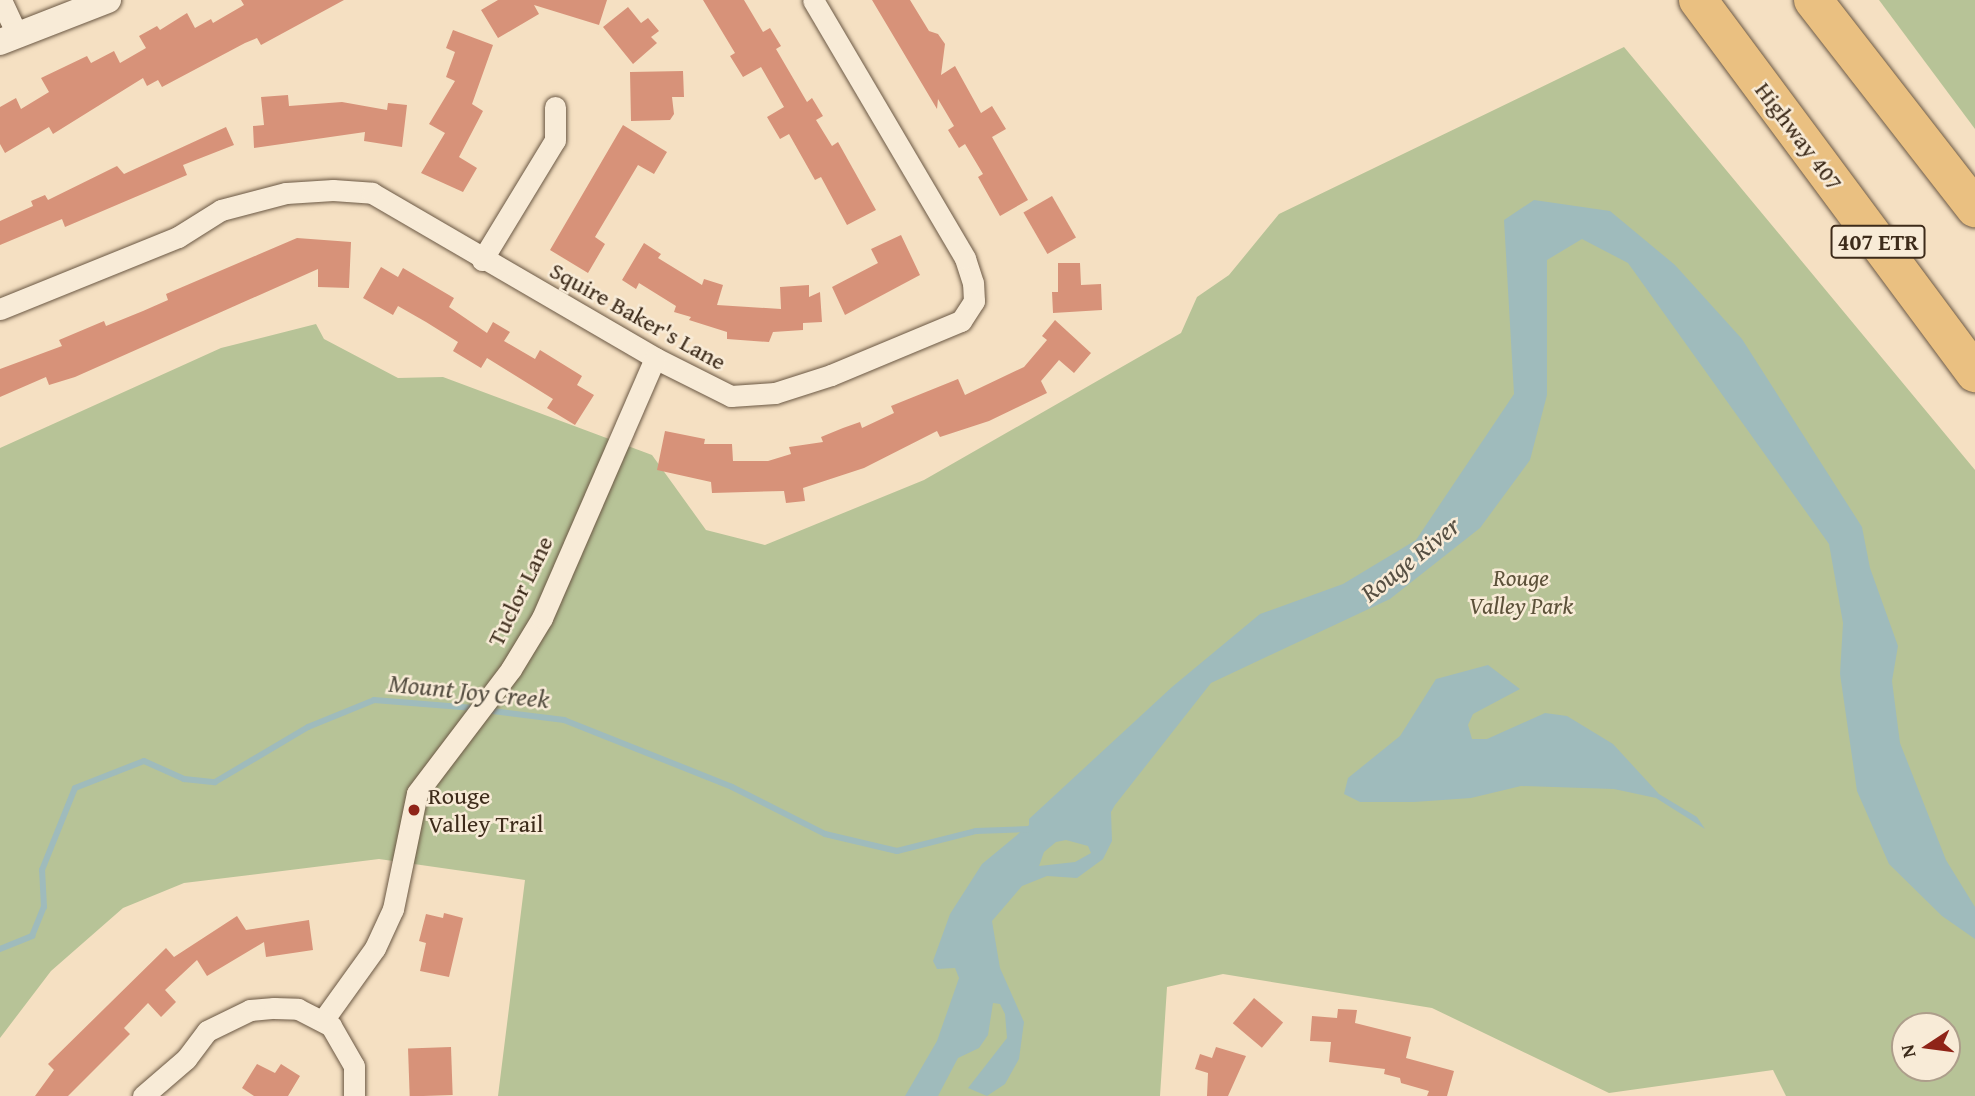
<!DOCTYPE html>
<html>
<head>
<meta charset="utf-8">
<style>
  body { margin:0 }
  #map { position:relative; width:1975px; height:1096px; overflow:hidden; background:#f5e0c2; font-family:"Gentium Book Plus",serif }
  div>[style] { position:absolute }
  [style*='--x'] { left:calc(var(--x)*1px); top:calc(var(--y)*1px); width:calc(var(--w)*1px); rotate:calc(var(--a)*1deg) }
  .green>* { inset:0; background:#b7c397 }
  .water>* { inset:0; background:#9fbbbc }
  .stream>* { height:6px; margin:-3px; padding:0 3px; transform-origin:3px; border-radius:3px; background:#9fbbbc }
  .building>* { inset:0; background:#d79279; transform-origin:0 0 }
  .roads { filter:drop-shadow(0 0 2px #6b5844) drop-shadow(0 0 2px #6b5844) }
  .minor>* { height:21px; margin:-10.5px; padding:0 10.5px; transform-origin:10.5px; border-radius:10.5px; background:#f8ebd7 }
  .tertiary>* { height:26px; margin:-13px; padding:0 13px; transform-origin:13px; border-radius:13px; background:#f8ebd7 }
  .motorway>* { height:38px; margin:-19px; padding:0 19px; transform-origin:19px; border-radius:19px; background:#eac081 }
  .dots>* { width:19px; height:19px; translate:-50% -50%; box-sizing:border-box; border:4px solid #f8ebd7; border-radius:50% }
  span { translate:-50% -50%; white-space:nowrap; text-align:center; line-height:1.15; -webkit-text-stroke:5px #f8ebd7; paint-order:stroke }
  .shield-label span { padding:2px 5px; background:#f8ebd7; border:2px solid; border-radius:5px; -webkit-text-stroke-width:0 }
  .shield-label { font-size:23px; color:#3d2b1a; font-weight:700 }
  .street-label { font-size:24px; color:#3d2b1a }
  .park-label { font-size:24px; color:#5c5139; font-style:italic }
  .poi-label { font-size:24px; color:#3d2b1a }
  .left { translate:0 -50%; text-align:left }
  .water-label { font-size:26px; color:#564f42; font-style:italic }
  .north { position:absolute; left:1891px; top:1012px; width:70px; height:70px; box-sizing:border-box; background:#f8ebd7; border:2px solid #ad9e8b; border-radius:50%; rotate:257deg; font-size:19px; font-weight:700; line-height:28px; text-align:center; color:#3d2b1a }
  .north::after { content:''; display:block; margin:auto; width:24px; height:32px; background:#8f2418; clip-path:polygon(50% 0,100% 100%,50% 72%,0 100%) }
</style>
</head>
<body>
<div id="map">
  <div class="green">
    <div style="clip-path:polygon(1879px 0,1975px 0,1975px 129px)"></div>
    <div style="clip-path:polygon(evenodd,1624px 47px,1975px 470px,1975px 1096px,1786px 1096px,1773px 1070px,1609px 1093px,1432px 1008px,1223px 974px,1167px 987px,1160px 1096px,498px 1096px,525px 880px,379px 859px,184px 883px,123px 908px,51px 971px,0 1038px,0 448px,221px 348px,316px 324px,324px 339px,398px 378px,443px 377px,652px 455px,706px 530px,765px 545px,924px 480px,1181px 333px,1197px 297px,1229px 275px,1279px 214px,1624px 47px,1905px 1026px,1947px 1026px,1947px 1068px,1905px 1068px,1905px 1026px)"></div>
  </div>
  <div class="water">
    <div style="clip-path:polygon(evenodd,1534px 200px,1610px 211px,1675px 265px,1742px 339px,1862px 527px,1870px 568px,1898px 646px,1892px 681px,1900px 743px,1946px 860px,1975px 907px,1975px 939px,1942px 916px,1889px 864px,1857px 791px,1840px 674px,1843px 623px,1829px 544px,1628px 263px,1582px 239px,1547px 260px,1547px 395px,1530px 460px,1480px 528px,1390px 599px,1211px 683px,1115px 805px,1111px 812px,1112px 841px,1103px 859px,1077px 878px,1047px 876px,1022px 886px,992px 921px,1000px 968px,1024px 1022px,1019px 1059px,1005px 1084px,987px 1096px,968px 1088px,1007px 1038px,1005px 1014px,1000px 1004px,993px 1003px,988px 1035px,979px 1048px,958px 1058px,938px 1096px,905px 1096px,937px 1041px,959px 978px,955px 968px,937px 969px,933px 961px,950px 914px,982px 864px,1029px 825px,1029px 819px,1172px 687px,1260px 614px,1343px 584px,1416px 540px,1514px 394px,1504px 220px,1534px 200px,1066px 840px,1088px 846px,1091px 853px,1075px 862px,1039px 866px,1044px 852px,1056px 842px,1066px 840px)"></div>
    <div style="clip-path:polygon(1488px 665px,1520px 689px,1473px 714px,1468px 725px,1472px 739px,1487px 739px,1545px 713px,1567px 716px,1613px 744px,1659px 794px,1697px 817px,1705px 829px,1656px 798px,1614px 789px,1521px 786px,1471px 798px,1414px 802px,1360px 802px,1344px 794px,1348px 778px,1400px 736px,1436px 679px)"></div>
  </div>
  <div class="stream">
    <div style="--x:485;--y:710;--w:80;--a:7.2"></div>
    <div style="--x:564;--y:720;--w:181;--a:21.7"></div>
    <div style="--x:732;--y:787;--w:104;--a:26.8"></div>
    <div style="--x:825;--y:834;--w:74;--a:13.3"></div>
    <div style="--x:897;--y:851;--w:81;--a:-14.2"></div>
    <div style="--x:976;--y:831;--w:54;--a:-2.1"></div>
    <div style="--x:0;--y:949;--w:35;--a:-22"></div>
    <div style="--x:32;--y:936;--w:31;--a:-68"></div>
    <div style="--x:44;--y:907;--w:37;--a:-93"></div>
    <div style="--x:42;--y:870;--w:88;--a:-68.1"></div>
    <div style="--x:75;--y:788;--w:74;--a:-21.4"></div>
    <div style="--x:144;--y:761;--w:44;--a:24.2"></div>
    <div style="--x:184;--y:779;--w:31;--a:6"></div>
    <div style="--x:215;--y:782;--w:108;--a:-30.6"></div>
    <div style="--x:308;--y:727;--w:71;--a:-22.2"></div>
    <div style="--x:374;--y:700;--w:100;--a:4.6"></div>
  </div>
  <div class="building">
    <div style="clip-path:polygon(241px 0,344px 0,261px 45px,257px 38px,245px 43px,162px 87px,158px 80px,147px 86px,143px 78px,53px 134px,49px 127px,5px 153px,0 144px,0 107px,16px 98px,21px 109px,49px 92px,41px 78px,87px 56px,91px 63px,114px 51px,120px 63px,146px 48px,139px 36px,157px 26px,160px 30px,187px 13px,195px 28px,211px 19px,213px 23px,244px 5px)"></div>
    <div style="clip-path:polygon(498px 0,607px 0,599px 25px,534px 5px,539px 14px,498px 38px,481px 10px)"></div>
    <div style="clip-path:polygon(703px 0,744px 0,763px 32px,770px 28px,781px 46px,776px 49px,807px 102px,812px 98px,823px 116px,816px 120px,832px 146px,838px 142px,876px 210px,847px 225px,821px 177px,815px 180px,789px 134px,780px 139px,767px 117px,784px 107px,761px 67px,743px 77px,730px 56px,735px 53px)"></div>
    <div style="clip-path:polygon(872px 0,910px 0,929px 31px,938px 34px,945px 44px,941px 75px,955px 66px,981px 113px,992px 106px,1006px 129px,992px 137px,1028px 200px,1000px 216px,978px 177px,983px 174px,965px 144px,959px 148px,948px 130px,954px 126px,938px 99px,937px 109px)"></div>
    <div style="clip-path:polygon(628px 7px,641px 23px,648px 18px,659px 31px,651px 37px,657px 43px,633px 64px,603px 27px)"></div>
    <div style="clip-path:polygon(453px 30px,493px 45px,472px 104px,483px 111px,459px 157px,477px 168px,463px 192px,421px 173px,445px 133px,429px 124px,455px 81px,446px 77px,455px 52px,446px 48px)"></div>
    <div style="clip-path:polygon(683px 71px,684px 97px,672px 97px,674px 114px,670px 120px,631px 121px,630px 72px)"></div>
    <div style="clip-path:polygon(288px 95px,289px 106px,342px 102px,387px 110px,388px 103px,407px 105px,402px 147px,364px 141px,365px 132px,254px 148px,253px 126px,264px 125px,261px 97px)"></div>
    <div style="clip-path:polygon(623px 125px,667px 152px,654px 174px,638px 165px,595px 237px,605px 244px,588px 273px,550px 250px)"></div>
    <div style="clip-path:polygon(226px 127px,234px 145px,183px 165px,187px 175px,65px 227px,62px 219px,0 245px,0 221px,33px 206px,31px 201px,45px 195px,48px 200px,117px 166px,124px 174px)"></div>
    <div style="left:1052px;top:196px;width:48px;height:33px;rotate:60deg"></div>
    <div style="clip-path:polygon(901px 235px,920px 275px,845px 315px,832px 287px,878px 263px,871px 249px)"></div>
    <div style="clip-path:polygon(297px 238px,351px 242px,349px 288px,318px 287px,318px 269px,75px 377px,49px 385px,46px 377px,0 397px,0 369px,62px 346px,59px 340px,104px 321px,106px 326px,143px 311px,168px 300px,166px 294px)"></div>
    <div style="clip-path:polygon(644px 243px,661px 254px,658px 258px,702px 285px,704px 279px,723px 285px,717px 305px,781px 309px,780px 287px,809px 285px,809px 297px,820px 292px,822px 322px,803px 323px,803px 330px,773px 332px,769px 342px,727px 339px,727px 332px,689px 320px,691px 317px,674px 312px,676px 306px,639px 283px,636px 289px,622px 280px)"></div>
    <div style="clip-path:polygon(1058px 263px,1080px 263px,1081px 285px,1101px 284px,1102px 310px,1053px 313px,1052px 292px,1058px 292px)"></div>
    <div style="clip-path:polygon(381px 267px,398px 277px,403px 268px,454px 298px,449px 307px,487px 333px,493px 322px,510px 332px,504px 341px,535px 359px,540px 350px,582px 376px,577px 385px,594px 395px,575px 425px,547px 408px,553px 399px,487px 358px,481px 368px,453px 351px,458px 342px,426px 322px,398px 306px,393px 315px,363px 298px)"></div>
    <div style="clip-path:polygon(1055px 320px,1091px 353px,1074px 373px,1059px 360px,1041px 381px,1047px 393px,989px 421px,940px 437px,937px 431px,864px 468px,803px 488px,805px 501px,786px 503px,784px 491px,712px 493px,711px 482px,657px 470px,665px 431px,705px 439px,704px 444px,732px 444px,733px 461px,768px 461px,791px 454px,789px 447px,823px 442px,821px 437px,843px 428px,860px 422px,862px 428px,894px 413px,891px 406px,958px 379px,965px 395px,1024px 367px,1047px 340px,1042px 336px)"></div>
    <div style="clip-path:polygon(444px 913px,463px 918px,449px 977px,420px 971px,426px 943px,419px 941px,426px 914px,443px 918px)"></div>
    <div style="clip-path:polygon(237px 916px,246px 930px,309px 920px,313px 950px,266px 957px,264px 942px,207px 976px,197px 960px,165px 990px,176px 1002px,161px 1017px,148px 1003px,124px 1028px,130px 1034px,68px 1096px,35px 1096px,54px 1070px,48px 1064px,166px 948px,174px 957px)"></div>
    <div style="left:1254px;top:998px;width:38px;height:33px;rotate:40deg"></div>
    <div style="clip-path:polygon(1338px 1009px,1357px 1010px,1355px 1023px,1411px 1037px,1406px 1058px,1454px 1071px,1447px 1096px,1427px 1096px,1429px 1091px,1401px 1083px,1400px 1078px,1384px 1074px,1385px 1069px,1329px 1062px,1331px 1042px,1310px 1041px,1312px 1016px,1337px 1018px)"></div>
    <div style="left:451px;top:1047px;width:48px;height:43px;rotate:88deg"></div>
    <div style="clip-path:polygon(1216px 1047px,1246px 1056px,1228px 1096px,1207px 1096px,1208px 1073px,1195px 1069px,1200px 1054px,1212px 1058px)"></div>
    <div style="clip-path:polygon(257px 1064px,275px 1073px,281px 1064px,300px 1076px,288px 1096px,254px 1096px,242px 1088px)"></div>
  </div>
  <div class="roads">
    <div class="minor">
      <div style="--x:1;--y:0;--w:38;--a:65"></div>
      <div style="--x:482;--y:260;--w:140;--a:-58.7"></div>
      <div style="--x:555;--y:140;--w:33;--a:-90"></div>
      <div style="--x:0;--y:309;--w:192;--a:-22"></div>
      <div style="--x:178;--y:237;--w:51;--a:-32.1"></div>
      <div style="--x:221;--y:210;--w:67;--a:-14.7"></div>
      <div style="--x:286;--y:193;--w:47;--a:-3.7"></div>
      <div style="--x:333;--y:190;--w:39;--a:4"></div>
      <div style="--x:372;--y:193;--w:328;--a:30.2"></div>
      <div style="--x:655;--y:358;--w:85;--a:26.6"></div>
      <div style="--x:731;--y:396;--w:44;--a:-3.9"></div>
      <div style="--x:775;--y:393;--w:59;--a:-17.8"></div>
      <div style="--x:831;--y:375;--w:141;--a:-22.6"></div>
      <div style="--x:961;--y:321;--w:24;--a:-57"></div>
      <div style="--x:974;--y:301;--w:18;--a:-93"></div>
      <div style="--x:973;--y:283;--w:26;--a:-108"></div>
      <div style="--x:965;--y:258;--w:299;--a:-120.5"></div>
      <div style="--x:324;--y:1019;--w:87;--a:-54.3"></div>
      <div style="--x:375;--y:948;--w:43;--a:-65.2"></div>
      <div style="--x:393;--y:909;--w:118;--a:-78.3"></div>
      <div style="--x:417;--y:793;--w:156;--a:-52.8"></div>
      <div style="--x:511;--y:669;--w:60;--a:-58.7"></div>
      <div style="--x:542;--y:618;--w:283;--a:-66.5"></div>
      <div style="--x:143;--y:1096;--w:57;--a:-40.7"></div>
      <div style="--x:186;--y:1059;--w:35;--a:-53"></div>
      <div style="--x:207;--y:1031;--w:48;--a:-26"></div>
      <div style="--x:250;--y:1010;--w:24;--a:-5"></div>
      <div style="--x:274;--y:1008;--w:24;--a:2"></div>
      <div style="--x:298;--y:1009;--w:37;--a:27"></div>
      <div style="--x:331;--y:1026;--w:46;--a:60.1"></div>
      <div style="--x:354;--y:1066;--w:30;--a:90"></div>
    </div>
    <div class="tertiary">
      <div style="--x:0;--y:42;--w:116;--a:-21.3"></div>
    </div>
    <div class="motorway">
      <div style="--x:1698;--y:0;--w:465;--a:53.4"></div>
      <div style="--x:1813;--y:0;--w:264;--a:52.1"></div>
    </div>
  </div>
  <div class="dots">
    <div style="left:414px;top:810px;background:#8f2418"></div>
  </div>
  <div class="shield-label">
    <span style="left:1878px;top:242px">407 ETR</span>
  </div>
  <div class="street-label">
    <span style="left:1799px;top:136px;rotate:53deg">Highway 407</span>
    <span style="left:638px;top:316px;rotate:29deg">Squire Baker's Lane</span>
    <span style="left:520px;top:591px;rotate:-64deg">Tuclor Lane</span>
  </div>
  <div class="park-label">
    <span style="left:1521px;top:592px">Rouge<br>Valley Park</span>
  </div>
  <div class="poi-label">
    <span class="left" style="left:428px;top:810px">Rouge<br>Valley Trail</span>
  </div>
  <div class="water-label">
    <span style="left:1410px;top:559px;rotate:-39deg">Rouge River</span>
    <span style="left:469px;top:691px;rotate:6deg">Mount Joy Creek</span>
  </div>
  <div class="north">N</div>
</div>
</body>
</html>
